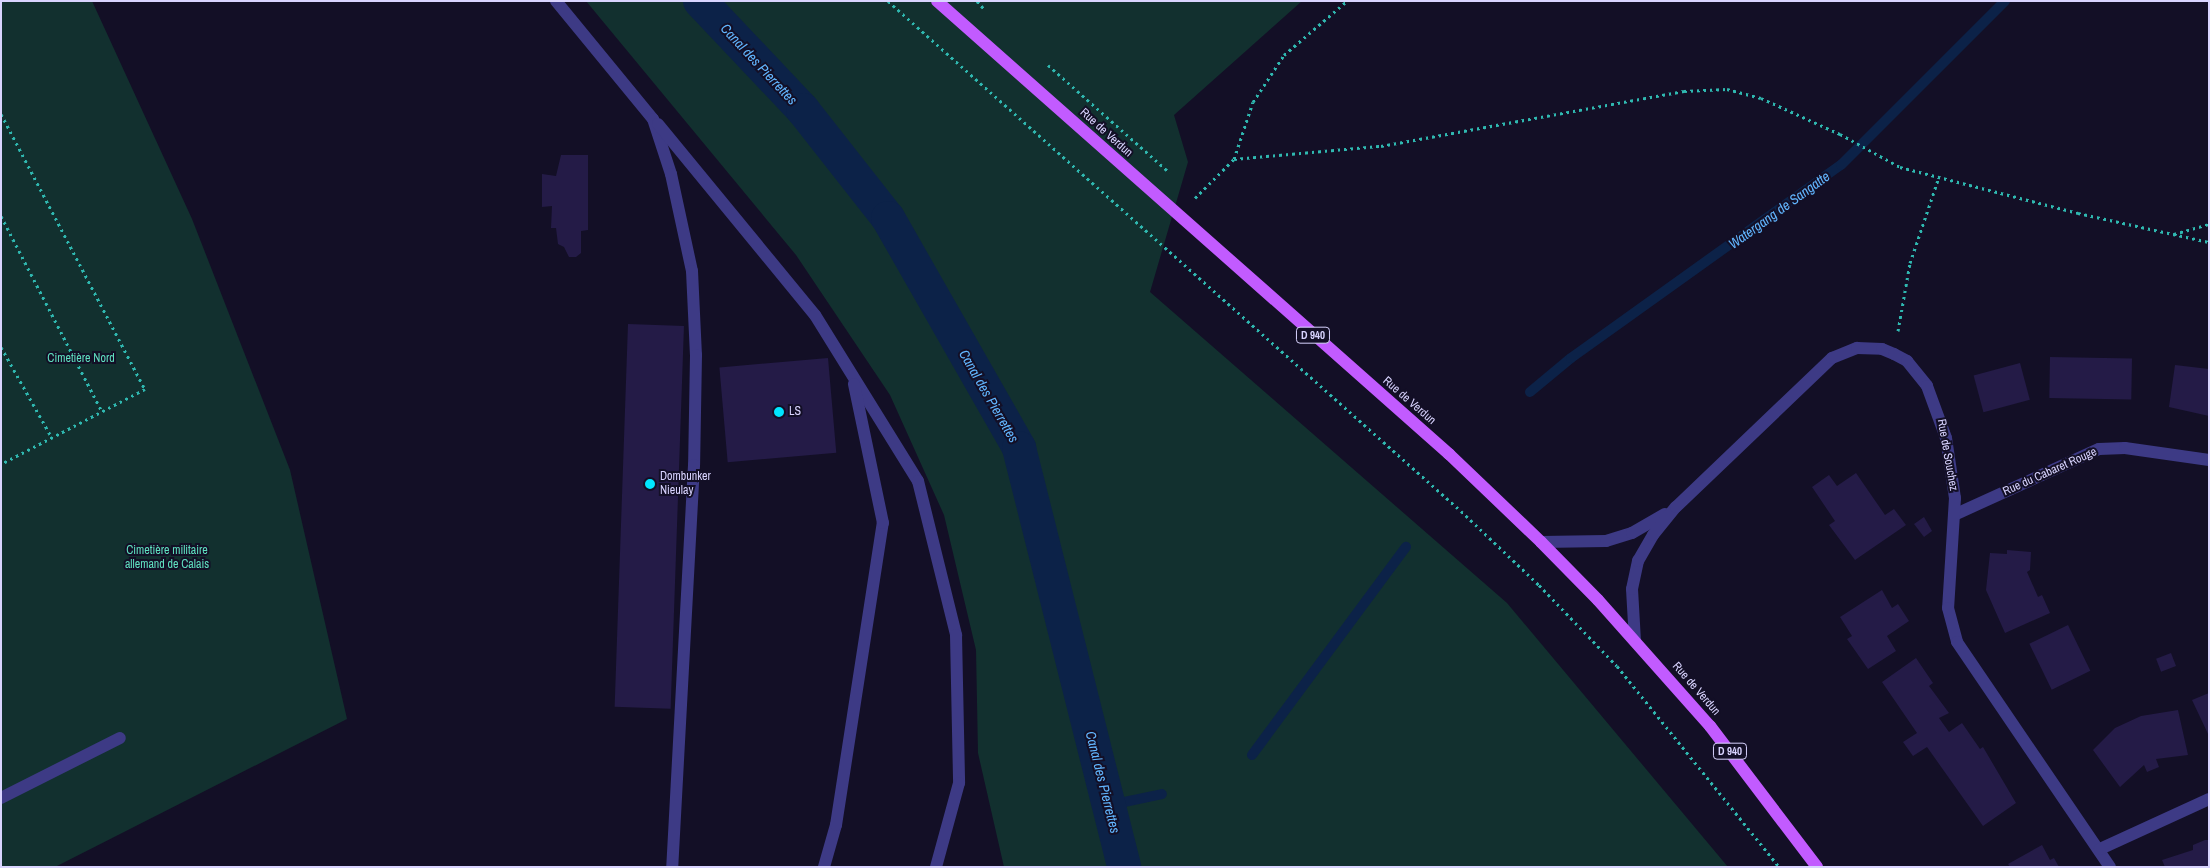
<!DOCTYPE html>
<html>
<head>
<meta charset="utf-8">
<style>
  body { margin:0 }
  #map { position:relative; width:2210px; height:868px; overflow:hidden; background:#130f26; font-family:"Archivo Narrow",sans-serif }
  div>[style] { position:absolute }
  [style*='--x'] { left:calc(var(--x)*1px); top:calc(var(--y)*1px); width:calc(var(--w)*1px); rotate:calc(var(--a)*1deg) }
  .green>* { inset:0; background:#12302f }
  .stream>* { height:10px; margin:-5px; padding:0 5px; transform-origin:5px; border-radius:5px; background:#0c2248 }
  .canal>* { height:34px; margin:-17px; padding:0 17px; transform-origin:17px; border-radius:17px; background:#0c2248 }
  .building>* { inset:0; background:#241b47; transform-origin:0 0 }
  .path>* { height:3px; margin-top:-1.5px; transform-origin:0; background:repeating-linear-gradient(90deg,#2fb8b0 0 2.5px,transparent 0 6.5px) }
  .service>* { height:12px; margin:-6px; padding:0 6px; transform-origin:6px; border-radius:6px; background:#3d3a85 }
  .minor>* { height:12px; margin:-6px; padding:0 6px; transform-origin:6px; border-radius:6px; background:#3d3a85 }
  .primary>* { height:12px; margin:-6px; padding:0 6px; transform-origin:6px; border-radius:6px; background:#c25bff }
  .dots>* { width:14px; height:14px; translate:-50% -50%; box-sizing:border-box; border:2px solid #130f26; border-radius:50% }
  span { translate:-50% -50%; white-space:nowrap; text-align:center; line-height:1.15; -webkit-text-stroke:4px #130f26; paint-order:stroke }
  .shield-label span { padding:1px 4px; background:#130f26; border:1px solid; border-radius:4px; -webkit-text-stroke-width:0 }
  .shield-label { font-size:11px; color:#d9d4ff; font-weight:700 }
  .street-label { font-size:12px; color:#d9d4ff }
  .park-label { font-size:12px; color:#5fe0c0 }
  .poi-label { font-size:12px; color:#d9d4ff }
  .left { translate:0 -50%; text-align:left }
  .water-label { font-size:14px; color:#62b6ff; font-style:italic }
  .frame { position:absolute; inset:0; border:2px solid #d9d4ff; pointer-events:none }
</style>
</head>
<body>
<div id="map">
  <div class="green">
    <div style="clip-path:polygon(1px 1px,92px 1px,192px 219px,290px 470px,347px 719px,55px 867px,1px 867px)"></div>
    <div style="clip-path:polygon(586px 1px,1302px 1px,1174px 115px,1188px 162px,1150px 292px,1507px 603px,1728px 867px,1004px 867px,978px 753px,976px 650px,944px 515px,890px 395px,796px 255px)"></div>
  </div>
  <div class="stream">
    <div style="--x:1530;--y:392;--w:53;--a:-39.7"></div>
    <div style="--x:1571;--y:358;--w:332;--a:-35.6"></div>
    <div style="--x:1841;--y:165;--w:232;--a:-45"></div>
    <div style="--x:1252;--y:755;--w:259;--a:-53.5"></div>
    <div style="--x:1110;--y:805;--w:53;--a:-11.9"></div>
  </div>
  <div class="canal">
    <div style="--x:700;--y:1;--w:150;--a:46.6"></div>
    <div style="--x:803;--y:110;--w:137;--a:51.8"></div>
    <div style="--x:888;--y:218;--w:265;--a:60.3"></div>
    <div style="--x:1019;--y:448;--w:432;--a:75.9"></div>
  </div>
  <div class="building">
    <div style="clip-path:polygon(561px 155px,588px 155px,588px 230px,581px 231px,581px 253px,576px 257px,569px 257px,564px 247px,558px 244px,556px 228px,551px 228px,552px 206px,542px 207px,542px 174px,556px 176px)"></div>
    <div style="left:628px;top:324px;width:56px;height:383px;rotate:2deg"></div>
    <div style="left:2050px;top:357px;width:82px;height:41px;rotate:1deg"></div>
    <div style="left:828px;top:358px;width:95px;height:109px;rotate:85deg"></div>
    <div style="left:2020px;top:363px;width:38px;height:48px;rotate:75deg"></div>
    <div style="clip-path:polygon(2175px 365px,2209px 369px,2209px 416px,2169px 407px)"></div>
    <div style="clip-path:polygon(1856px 473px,1885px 515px,1894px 509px,1906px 525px,1855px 560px,1829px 525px,1835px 521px,1812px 487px,1829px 475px,1837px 486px)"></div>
    <div style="clip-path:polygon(1924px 517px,1932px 531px,1924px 537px,1914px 524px)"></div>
    <div style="clip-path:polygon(2007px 550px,2031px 552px,2030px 570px,2027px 572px,2038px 597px,2042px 595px,2050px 613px,2005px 633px,1986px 590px,1990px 553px,2007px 554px)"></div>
    <div style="clip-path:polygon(1882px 590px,1892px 608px,1898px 604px,1909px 621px,1887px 636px,1896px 651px,1868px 669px,1847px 639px,1852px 636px,1840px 617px)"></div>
    <div style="left:2068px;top:625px;width:51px;height:43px;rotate:64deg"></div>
    <div style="left:2171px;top:653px;width:14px;height:16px;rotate:69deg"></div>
    <div style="clip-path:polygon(1916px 658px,1933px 683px,1929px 686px,1949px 713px,1939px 718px,1949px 732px,1962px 723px,1980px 749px,1983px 747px,2016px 803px,1983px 826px,1927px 747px,1913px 756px,1903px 742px,1917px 733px,1882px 682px)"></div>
    <div style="clip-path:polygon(2209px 693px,2209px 736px,2192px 700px)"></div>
    <div style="clip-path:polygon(2178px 710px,2188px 755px,2156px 759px,2159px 767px,2147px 772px,2144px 765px,2120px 787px,2093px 750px,2115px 728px,2141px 716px)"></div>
    <div style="clip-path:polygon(2205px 840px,2209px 840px,2209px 867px,2165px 867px,2162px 860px,2193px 850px,2193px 845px)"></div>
    <div style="clip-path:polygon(2042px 845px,2050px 860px,2054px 858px,2059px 867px,2010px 867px,2008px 864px)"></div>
  </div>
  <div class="path">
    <div style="--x:888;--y:1;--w:767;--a:41.67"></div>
    <div style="--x:1461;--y:511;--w:108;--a:43.5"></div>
    <div style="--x:1539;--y:585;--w:112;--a:46.1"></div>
    <div style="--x:1617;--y:666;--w:258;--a:51.1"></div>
    <div style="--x:977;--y:1;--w:12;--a:48"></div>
    <div style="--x:1048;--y:65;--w:162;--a:41.5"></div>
    <div style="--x:1;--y:114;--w:310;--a:62.4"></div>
    <div style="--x:145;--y:389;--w:162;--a:152.5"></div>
    <div style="--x:1234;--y:159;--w:148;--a:-5.1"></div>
    <div style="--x:1381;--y:146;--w:308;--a:-10.3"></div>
    <div style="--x:1684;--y:91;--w:43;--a:-2.7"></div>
    <div style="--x:1727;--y:89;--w:35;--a:15"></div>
    <div style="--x:1761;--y:98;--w:87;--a:24.5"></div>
    <div style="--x:1840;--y:134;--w:68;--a:28.8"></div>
    <div style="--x:1900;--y:167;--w:184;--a:14.5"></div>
    <div style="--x:2078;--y:213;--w:134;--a:12.5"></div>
    <div style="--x:1195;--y:198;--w:55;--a:-45"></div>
    <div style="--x:1234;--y:159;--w:60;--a:-71.6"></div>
    <div style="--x:1253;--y:102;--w:56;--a:-56.6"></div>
    <div style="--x:1284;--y:55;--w:83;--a:-40.6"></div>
    <div style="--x:1;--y:216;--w:220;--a:62.7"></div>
    <div style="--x:2174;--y:234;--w:36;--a:-16"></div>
    <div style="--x:1898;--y:331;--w:69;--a:-80"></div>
    <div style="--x:1910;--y:263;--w:91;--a:-71.4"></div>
    <div style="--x:1;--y:347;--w:104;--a:60.7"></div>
  </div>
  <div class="service">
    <div style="--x:556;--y:1;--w:153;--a:50.6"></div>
    <div style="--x:653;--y:119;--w:58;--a:71.9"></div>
    <div style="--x:671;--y:174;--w:99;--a:77.8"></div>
    <div style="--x:692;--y:271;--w:84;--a:87.3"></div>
    <div style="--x:696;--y:355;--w:110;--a:91"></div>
    <div style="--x:694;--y:465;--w:403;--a:93.1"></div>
    <div style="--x:658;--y:124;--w:247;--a:50.6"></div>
    <div style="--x:815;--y:315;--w:195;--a:58.2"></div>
    <div style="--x:918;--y:481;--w:159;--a:76.1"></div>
    <div style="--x:956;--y:635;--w:148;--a:88.8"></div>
    <div style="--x:959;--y:783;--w:87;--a:105.3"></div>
    <div style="--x:1;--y:798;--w:133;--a:-26.8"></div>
    <div style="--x:824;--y:867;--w:44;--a:-74.1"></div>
    <div style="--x:836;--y:825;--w:306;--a:-81.2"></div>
    <div style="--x:883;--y:523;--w:142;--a:-101.8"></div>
  </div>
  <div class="minor">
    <div style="--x:1954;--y:515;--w:159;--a:-24.5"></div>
    <div style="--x:2099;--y:449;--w:26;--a:-2"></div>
    <div style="--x:2125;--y:448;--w:85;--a:8.1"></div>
    <div style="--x:1541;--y:542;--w:65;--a:-0.9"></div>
    <div style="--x:1606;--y:541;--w:27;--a:-17"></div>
    <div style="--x:1632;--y:533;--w:38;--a:-30"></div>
    <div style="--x:1635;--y:641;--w:52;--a:-93.3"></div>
    <div style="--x:1632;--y:589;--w:29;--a:-78"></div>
    <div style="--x:1638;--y:561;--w:30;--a:-60"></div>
    <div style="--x:1653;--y:535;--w:36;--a:-51"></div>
    <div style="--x:1676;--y:507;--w:216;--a:-43.7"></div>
    <div style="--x:1832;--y:358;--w:27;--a:-22"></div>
    <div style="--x:1857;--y:348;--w:25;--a:2"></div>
    <div style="--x:1882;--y:349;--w:13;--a:23"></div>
    <div style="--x:1894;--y:354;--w:15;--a:28"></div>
    <div style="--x:1907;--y:361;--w:32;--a:51"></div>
    <div style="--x:1927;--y:386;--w:55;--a:69.9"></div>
    <div style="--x:1946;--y:438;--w:61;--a:81.5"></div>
    <div style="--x:1955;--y:498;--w:110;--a:93.6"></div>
    <div style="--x:1948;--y:608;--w:35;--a:75"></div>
    <div style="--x:1957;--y:642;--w:272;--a:55.8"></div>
    <div style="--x:2100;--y:849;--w:120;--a:-24.6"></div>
  </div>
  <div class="primary">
    <div style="--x:937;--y:1;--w:684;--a:41.5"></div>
    <div style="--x:1449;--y:454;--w:127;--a:43.7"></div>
    <div style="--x:1541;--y:542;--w:81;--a:45.5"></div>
    <div style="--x:1598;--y:600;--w:169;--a:48.4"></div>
    <div style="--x:1710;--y:726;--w:177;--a:52.8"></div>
  </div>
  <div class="dots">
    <div style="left:779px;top:412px;background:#00e5ff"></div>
    <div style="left:650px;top:484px;background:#00e5ff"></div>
  </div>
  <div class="shield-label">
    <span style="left:1313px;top:335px">D 940</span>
    <span style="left:1730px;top:751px">D 940</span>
  </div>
  <div class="street-label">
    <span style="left:1106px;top:133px;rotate:42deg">Rue de Verdun</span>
    <span style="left:1409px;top:401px;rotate:41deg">Rue de Verdun</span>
    <span style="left:1947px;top:455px;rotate:80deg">Rue de Souchez</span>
    <span style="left:2050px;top:472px;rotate:-24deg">Rue du Cabaret Rouge</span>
    <span style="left:1696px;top:689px;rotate:49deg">Rue de Verdun</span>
  </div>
  <div class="park-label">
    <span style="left:81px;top:359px">Cimetière Nord</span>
    <span style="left:167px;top:558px">Cimetière militaire<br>allemand de Calais</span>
  </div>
  <div class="poi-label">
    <span class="left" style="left:789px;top:412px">LS</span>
    <span class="left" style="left:660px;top:484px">Dombunker<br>Nieulay</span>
  </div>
  <div class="water-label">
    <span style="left:759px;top:64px;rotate:47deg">Canal des Pierrettes</span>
    <span style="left:1779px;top:210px;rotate:-36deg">Watergang de Sangatte</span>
    <span style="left:989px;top:396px;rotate:60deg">Canal des Pierrettes</span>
    <span style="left:1103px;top:782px;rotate:76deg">Canal des Pierrettes</span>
  </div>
  <div class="frame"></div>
</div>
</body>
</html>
